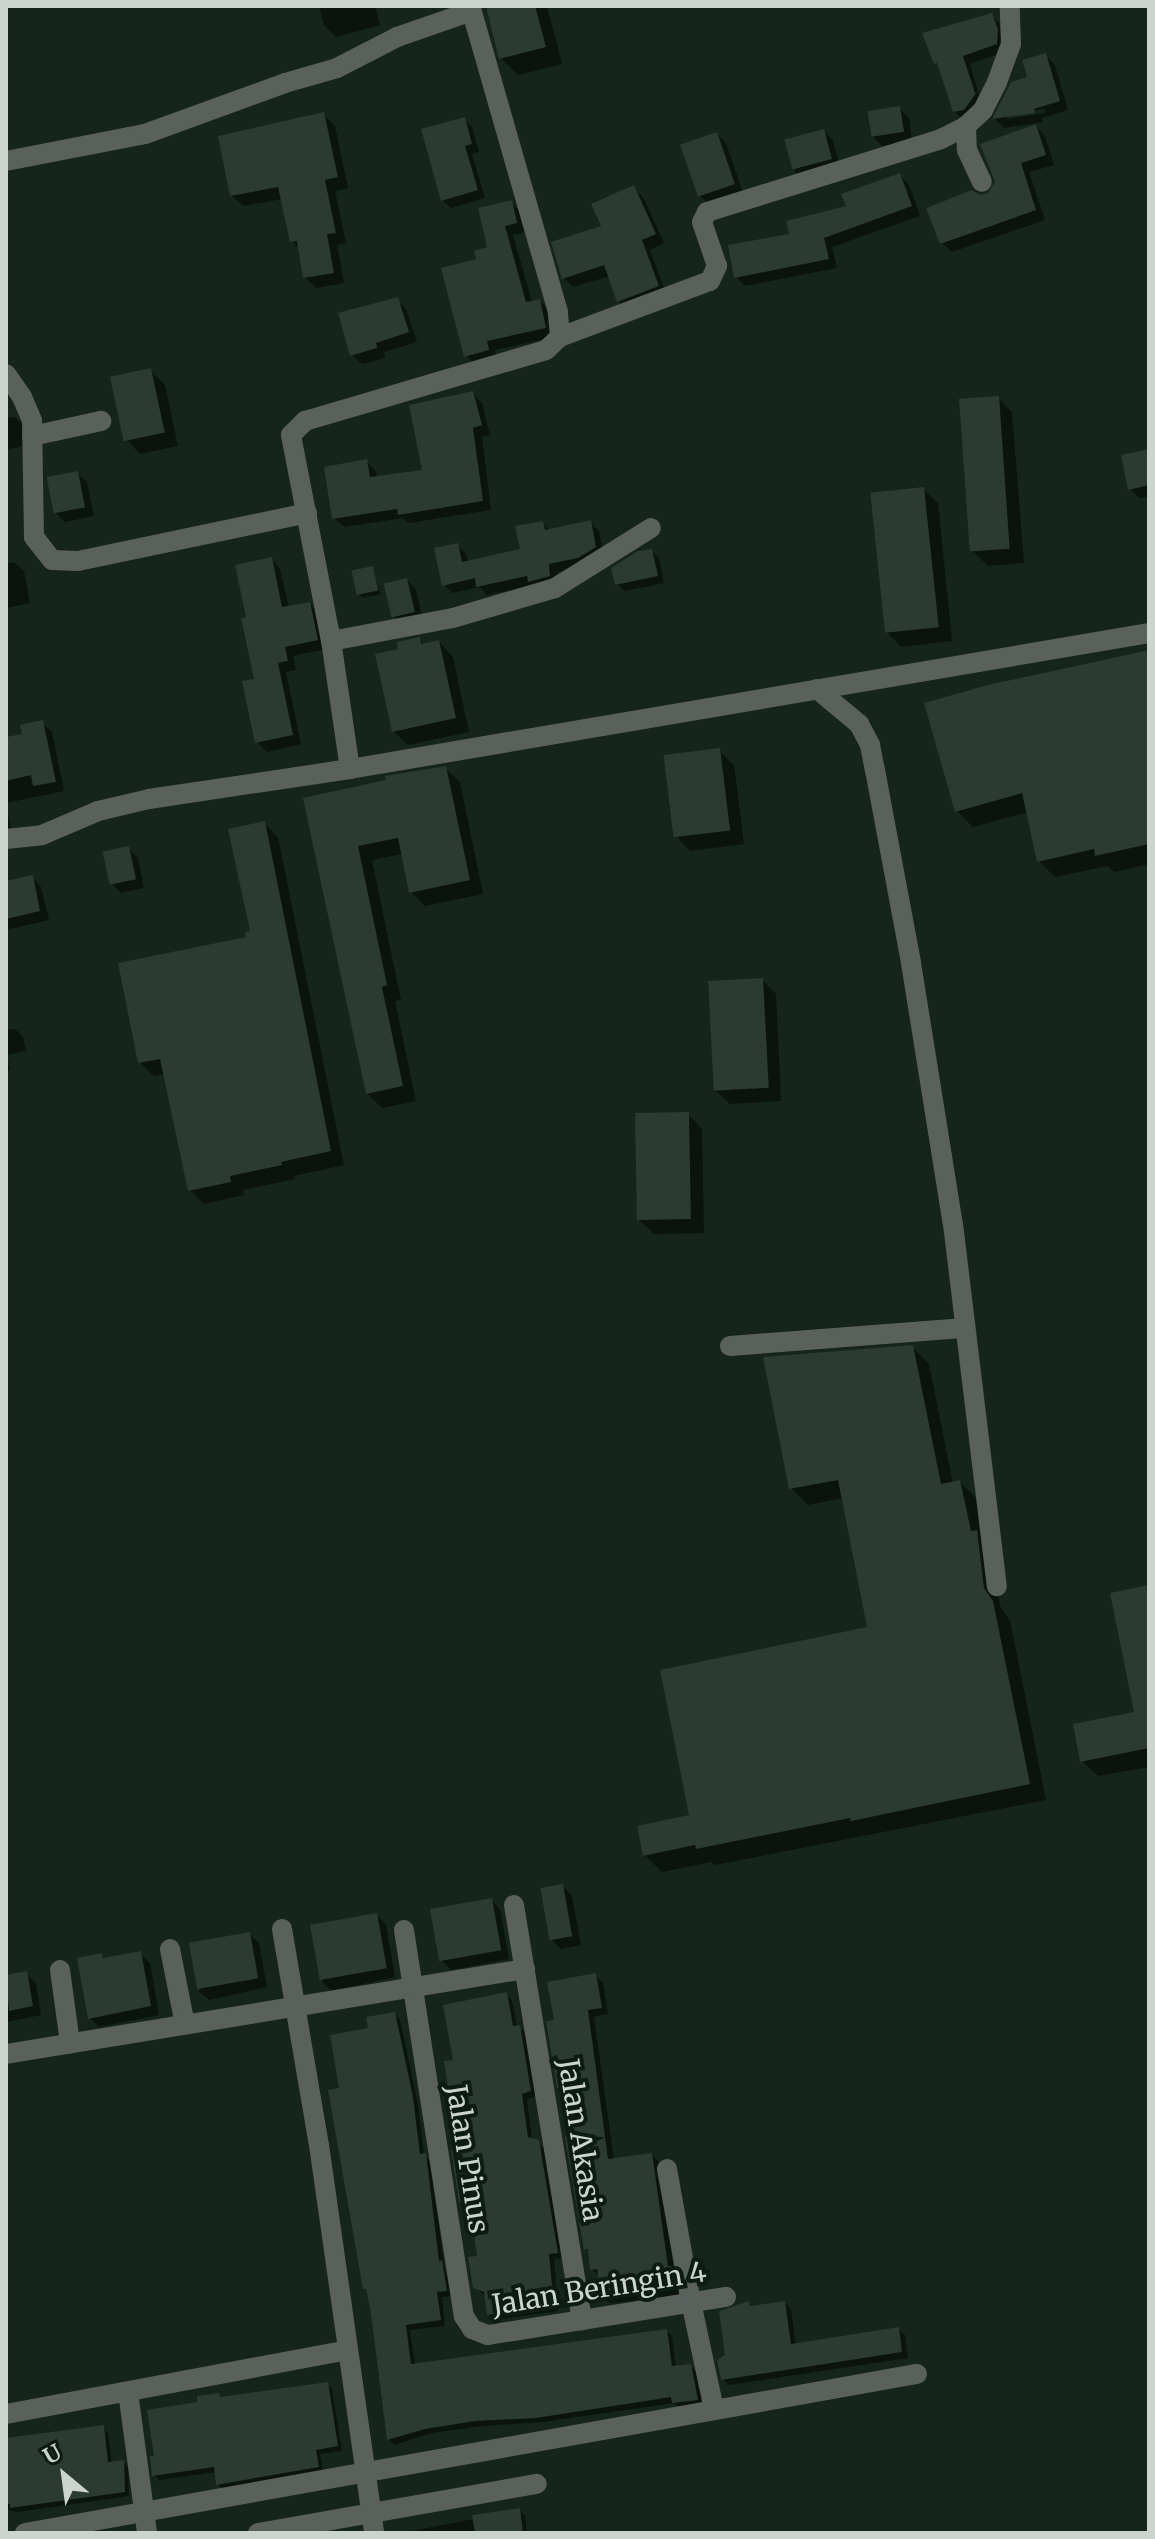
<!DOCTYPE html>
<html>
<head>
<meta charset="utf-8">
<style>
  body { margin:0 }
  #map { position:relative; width:1155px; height:2539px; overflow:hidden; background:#15241c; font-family:Merriweather,serif }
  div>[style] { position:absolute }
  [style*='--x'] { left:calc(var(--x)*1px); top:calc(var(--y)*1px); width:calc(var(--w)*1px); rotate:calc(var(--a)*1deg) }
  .shadow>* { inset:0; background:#0007 }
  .building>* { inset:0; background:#2b3a32; transform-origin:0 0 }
  .minor>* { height:20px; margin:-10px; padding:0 10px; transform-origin:10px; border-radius:10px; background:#5a615d }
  span { translate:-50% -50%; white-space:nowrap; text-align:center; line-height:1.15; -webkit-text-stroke:8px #0c1b13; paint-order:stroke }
  .street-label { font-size:28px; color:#cbd4cf }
  .frame { position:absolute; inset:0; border:8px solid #cbd4cf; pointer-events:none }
  .north { position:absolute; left:24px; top:2435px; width:80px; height:80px; -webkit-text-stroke:6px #0c1b13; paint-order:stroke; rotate:331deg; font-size:22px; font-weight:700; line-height:32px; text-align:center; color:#cbd4cf }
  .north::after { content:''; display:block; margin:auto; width:28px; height:36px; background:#cbd4cf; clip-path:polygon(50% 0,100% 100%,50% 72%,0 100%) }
</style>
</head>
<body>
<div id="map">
  <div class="shadow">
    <div style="clip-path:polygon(319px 6px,375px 6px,380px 25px,336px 37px,324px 25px)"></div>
    <div style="clip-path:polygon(488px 6px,547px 6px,562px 64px,518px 75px,501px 58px)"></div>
    <div style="clip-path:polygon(991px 15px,999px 23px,1004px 52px,970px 64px,980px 98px,963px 119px,954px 111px,941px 68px,936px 63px)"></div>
    <div style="clip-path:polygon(evenodd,1045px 55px,1055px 65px,1068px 110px,1042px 118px,1043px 122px,1004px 128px,995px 119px,1012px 84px,1029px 79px,1045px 55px,1045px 109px,1045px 113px,1007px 119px,1007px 115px,1045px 109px)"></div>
    <div style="clip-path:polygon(899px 108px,909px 118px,912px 141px,882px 146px,873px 137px)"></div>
    <div style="clip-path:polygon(323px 114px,335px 126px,348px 188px,335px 191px,346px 243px,337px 245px,344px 283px,316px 288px,305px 277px,300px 249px,292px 241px,283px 199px,243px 206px,231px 195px)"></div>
    <div style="clip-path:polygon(464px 119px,472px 127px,479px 152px,472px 154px,485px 198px,451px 208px,442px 200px)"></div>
    <div style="clip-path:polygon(1036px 126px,1045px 136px,1054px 165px,1029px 172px,1045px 220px,952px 252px,942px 243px,982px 197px,995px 190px)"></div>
    <div style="clip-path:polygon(824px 131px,833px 140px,840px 169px,803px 180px,794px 171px)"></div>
    <div style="clip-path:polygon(717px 134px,726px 143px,743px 193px,710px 205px,700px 196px)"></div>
    <div style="clip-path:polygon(899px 175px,909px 185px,920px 216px,832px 247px,837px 268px,745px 286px,736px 277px)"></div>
    <div style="clip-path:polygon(633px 188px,643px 197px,664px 243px,650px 250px,667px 296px,628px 310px,619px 301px,610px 276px,573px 287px,564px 278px)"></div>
    <div style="clip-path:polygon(511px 202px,521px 212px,525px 232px,513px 235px,532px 302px,540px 301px,549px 310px,554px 337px,495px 350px,497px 359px,475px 365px,466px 355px,478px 260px,489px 248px)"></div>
    <div style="clip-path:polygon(397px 300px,406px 309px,417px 342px,384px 352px,385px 358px,362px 364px,352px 355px)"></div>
    <div style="clip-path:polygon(151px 371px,165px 385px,178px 446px,140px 454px,126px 439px)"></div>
    <div style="clip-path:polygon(472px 393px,482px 403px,490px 435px,482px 437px,491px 510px,409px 523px,403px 518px,344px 527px,334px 518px,367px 462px,376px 471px,377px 478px,424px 472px)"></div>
    <div style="clip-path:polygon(998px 398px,1012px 412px,1024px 563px,988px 566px,973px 551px)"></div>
    <div style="clip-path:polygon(15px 417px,24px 426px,28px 445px,6px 450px,6px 418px)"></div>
    <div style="clip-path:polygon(1149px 451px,1149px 497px,1140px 498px,1130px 489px)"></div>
    <div style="clip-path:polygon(77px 473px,87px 482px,94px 516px,65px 522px,56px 513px)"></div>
    <div style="clip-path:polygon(923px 489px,938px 503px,952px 641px,901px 647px,887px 632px)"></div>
    <div style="clip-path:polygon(590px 522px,599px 531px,604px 556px,587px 566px,557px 572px,557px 584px,533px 585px,487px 595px,480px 587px,452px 593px,444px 585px,457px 545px,466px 554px,468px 562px,522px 551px,542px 523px,550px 531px)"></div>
    <div style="clip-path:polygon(651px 551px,659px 558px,664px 583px,624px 591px,617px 584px)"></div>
    <div style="clip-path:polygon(271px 559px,280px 569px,289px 608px,310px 604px,319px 613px,326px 649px,293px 656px,296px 670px,286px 672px,301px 744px,267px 752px,257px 742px,256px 680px,248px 618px)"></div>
    <div style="clip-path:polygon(14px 562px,24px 571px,30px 603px,6px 608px,6px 564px)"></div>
    <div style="clip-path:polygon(372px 569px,381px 594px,363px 598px,358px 594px)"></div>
    <div style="clip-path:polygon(407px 580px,416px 590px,423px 621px,403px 625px,393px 615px)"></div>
    <div style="clip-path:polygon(419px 640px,425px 645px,439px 642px,453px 657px,469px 732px,408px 745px,393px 731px,401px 650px)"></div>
    <div style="clip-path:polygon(1149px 653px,1149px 864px,1114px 872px,1108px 866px,1055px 877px,1039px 861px,1028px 812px,973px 827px,957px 811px)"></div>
    <div style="clip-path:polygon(42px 723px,52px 732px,64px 791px,6px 803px,6px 739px,24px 735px)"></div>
    <div style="clip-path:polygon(719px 751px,734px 765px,744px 844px,690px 851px,676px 836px)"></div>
    <div style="clip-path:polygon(445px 768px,460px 782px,483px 894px,425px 906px,411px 892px,403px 854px,372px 860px,401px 1000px,395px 1001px,416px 1101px,382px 1108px,367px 1093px,305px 799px)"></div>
    <div style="clip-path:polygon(6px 803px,12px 834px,6px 835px)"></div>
    <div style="clip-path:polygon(264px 823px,278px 837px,344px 1165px,294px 1176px,295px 1179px,243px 1190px,244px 1195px,204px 1204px,190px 1190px,166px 1074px,154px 1076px,140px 1062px,252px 933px)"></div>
    <div style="clip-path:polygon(128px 848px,138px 858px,144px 888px,121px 893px,112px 883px)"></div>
    <div style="clip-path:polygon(32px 877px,41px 887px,49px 920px,6px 930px,6px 883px)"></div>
    <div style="clip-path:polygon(762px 980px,776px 994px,781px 1101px,730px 1104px,715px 1090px)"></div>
    <div style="clip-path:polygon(15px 1029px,23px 1037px,26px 1051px,7px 1055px,10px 1070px,6px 1071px,6px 1030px)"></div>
    <div style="clip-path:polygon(688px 1114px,702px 1129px,704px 1233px,654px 1234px,639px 1220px)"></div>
    <div style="clip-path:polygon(912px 1347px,929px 1364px,953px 1484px,960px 1482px,977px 1499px,993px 1549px,1000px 1606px,1010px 1620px,1046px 1800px,715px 1865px,711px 1862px,662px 1872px,645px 1855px,691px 1817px,870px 1629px,843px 1498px,808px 1505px,791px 1488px)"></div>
    <div style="clip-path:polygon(1149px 1588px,1149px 1767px,1098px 1776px,1082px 1761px,1136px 1714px)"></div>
    <div style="clip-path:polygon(563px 1886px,572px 1896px,581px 1945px,561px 1949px,551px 1939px)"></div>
    <div style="clip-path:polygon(491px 1900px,500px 1909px,509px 1959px,451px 1970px,442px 1961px)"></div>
    <div style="clip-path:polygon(377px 1915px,386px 1925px,395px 1977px,331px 1991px,322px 1981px)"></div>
    <div style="clip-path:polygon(249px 1934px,259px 1943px,267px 1987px,209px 2000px,199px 1991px)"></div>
    <div style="clip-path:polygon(140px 1953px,150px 1963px,159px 2015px,99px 2027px,90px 2018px,102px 1955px,106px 1960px)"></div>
    <div style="clip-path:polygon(26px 1974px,36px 1983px,41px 2015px,7px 2022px,6px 2033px,6px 1977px)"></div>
    <div style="clip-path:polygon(596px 1976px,603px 1983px,608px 2014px,594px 2017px,614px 2160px,652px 2155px,659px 2162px,674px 2271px,681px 2296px,610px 2303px,603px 2296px,599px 2276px,592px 2269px,590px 2253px,586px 2249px,565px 2093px,559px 2087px,556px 2022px)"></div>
    <div style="clip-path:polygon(506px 1994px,512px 2000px,517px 2027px,525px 2032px,536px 2096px,527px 2099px,532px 2140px,544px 2148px,562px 2258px,554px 2259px,558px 2311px,494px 2320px,489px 2314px,487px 2298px,475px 2287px,479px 2257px,473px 2206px,467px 2207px,461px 2201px,455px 2062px)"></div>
    <div style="clip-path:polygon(394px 2014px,400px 2020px,418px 2104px,424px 2155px,430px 2161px,444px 2264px,452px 2296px,442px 2297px,445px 2326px,410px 2330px,415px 2365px,666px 2331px,672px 2336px,676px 2368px,690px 2366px,696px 2371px,703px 2405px,680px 2408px,674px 2403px,543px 2422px,482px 2426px,432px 2433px,394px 2445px,389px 2439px,369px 2292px,365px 2288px,330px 2091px,342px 2090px,370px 2029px)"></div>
    <div style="clip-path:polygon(749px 2303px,753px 2307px,785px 2303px,791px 2309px,796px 2346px,898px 2329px,905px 2335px,908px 2358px,729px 2385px,723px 2379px,727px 2356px)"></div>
    <div style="clip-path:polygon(327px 2384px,332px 2389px,342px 2451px,320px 2454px,323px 2472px,223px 2489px,218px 2484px,216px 2472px,159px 2480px,154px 2475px,200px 2403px,218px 2395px,222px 2399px)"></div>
    <div style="clip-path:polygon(103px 2427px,108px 2433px,112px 2464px,123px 2462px,128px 2467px,129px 2496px,17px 2512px,6px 2509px,6px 2440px)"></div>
    <div style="clip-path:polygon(520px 2510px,525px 2516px,527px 2533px,401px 2533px)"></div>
  </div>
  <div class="building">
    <div style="clip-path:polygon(486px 6px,535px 6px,546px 47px,499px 59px)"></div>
    <div style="clip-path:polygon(992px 13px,998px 29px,997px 44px,963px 56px,975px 93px,977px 92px,964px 110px,953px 112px,937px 63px,934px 64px,922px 33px)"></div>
    <div style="clip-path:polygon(1046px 53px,1060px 101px,1034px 109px,1035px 113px,992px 119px,1011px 82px,1027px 77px,1022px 60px)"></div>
    <div style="left:900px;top:106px;width:26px;height:33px;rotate:81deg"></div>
    <div style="clip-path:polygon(324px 112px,338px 177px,325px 180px,336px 233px,327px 234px,334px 273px,303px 278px,297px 241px,290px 242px,278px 187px,230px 196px,218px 136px)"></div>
    <div style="clip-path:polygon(465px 117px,472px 144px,465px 146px,478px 190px,441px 201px,421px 129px)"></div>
    <div style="clip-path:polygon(1036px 124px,1046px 155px,1021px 163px,1036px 210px,940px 244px,926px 208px,972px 190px,980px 195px,988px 193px,995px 182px,980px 144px)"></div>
    <div style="left:824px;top:129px;width:31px;height:41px;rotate:75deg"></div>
    <div style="left:717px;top:132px;width:55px;height:39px;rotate:71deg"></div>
    <div style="clip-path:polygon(900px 173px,912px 206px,824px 238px,829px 259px,734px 278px,728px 245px,789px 234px,786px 221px,846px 206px,841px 194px)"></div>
    <div style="clip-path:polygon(634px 185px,656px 234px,642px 240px,659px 286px,617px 302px,604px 265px,562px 279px,551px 242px,601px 226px,591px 204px)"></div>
    <div style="clip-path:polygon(512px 200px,517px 223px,505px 226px,526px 302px,540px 299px,546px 328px,487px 341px,489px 350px,464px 357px,441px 268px,476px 259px,474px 251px,487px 247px,478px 208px)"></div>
    <div style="clip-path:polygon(398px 297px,409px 332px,376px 343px,377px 348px,350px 356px,338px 313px)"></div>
    <div style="left:151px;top:368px;width:66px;height:42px;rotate:78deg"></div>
    <div style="clip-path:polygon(473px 391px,482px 425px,473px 428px,483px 501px,398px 515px,397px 509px,332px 519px,324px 467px,367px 459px,370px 477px,422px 470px,409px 405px)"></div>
    <div style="left:999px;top:396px;width:153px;height:40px;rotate:86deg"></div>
    <div style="clip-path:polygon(1149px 449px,1149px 485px,1128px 490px,1121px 455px)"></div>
    <div style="left:78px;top:471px;width:37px;height:32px;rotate:79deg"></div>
    <div style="left:924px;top:487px;width:141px;height:54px;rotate:84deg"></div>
    <div style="clip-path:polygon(591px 520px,596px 547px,578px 558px,549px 564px,550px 576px,528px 582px,527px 576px,476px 587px,475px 578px,442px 586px,434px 548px,458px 543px,462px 562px,520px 549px,515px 526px,543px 521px,545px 530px)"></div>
    <div style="clip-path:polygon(652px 549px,658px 576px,615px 585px,611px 568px,638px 551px)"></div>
    <div style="clip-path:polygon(272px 557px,282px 607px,310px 602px,318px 640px,285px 647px,288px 661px,278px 663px,293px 735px,255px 743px,242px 681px,254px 679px,241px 618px,246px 617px,235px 565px)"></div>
    <div style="left:373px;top:566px;width:25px;height:22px;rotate:78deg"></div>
    <div style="left:407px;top:578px;width:35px;height:24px;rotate:77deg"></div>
    <div style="clip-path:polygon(420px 637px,421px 644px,439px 640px,456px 718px,392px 732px,375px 654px,398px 649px,397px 642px)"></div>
    <div style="clip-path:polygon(1149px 650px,1149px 844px,1095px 856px,1094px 849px,1037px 862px,1022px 793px,955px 812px,924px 703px,988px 685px)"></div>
    <div style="clip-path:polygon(43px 720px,56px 782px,33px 786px,31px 775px,6px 781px,6px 737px,22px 734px,20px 725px)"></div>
    <div style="left:720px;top:748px;width:83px;height:57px;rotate:83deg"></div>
    <div style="clip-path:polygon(446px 766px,470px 880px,409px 893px,398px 838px,358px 846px,387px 985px,382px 987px,403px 1086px,366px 1094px,303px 798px,386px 780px,385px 776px)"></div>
    <div style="clip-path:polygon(265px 821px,331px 1151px,281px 1162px,282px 1165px,230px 1176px,231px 1182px,188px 1191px,160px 1059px,138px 1063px,118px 963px,246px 937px,245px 932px,250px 931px,228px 829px)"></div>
    <div style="left:129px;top:846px;width:34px;height:27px;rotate:78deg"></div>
    <div style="clip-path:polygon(33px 875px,40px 911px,6px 919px,6px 881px)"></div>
    <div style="left:763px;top:978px;width:110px;height:55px;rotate:87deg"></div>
    <div style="left:689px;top:1112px;width:107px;height:54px;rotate:89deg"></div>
    <div style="clip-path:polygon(913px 1345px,941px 1484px,960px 1480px,971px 1531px,977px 1530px,984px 1588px,993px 1601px,1030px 1784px,851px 1821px,850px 1818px,696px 1849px,695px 1845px,643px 1856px,637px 1826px,689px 1815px,660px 1670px,867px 1627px,838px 1480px,789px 1489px,763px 1357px)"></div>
    <div style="clip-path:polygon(1149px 1585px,1149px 1748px,1080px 1762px,1073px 1724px,1134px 1712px,1110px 1593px)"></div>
    <div style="left:563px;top:1884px;width:53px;height:23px;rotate:80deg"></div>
    <div style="left:492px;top:1898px;width:53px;height:63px;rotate:80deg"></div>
    <div style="left:377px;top:1913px;width:56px;height:68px;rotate:80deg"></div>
    <div style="left:250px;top:1932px;width:47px;height:62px;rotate:80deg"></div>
    <div style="clip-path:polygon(141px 1951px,151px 2006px,88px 2019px,77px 1958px,102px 1953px,103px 1958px)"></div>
    <div style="clip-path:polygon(27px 1971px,33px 2006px,9px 2011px,6px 1975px)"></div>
    <div style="clip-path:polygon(596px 1973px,602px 2008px,588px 2010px,608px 2159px,652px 2153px,668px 2266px,671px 2266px,675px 2289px,601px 2297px,597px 2269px,590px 2270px,588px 2249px,584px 2250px,565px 2137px,569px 2136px,562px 2087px,557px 2088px,546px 2021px,554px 2020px,547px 1982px)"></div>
    <div style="clip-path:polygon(507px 1992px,513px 2026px,520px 2025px,531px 2091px,522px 2094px,528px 2137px,539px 2140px,558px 2253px,549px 2254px,554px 2306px,487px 2315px,484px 2292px,473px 2288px,468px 2257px,477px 2256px,470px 2201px,459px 2202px,451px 2150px,457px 2149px,444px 2061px,453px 2060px,443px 2005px)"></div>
    <div style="clip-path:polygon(395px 2012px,413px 2097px,420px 2154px,426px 2153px,439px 2261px,442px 2260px,447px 2291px,437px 2292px,441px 2320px,406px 2325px,411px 2364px,667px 2329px,672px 2366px,691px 2364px,698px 2400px,672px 2403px,671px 2397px,536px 2418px,475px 2421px,425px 2429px,387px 2440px,371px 2313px,366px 2289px,363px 2289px,328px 2090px,339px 2088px,330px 2035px,368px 2028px,366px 2017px)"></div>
    <div style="clip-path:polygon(749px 2301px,750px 2306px,785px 2301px,791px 2344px,899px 2327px,902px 2352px,721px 2380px,717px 2360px,725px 2355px,719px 2311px)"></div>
    <div style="clip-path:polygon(328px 2382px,338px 2446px,316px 2450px,319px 2467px,216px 2485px,214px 2467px,152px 2476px,150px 2456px,154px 2456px,147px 2410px,197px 2402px,197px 2396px,219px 2393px,220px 2397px)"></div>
    <div style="clip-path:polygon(104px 2425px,108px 2462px,124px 2460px,125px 2492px,10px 2508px,10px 2504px,6px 2504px,6px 2438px)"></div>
    <div style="clip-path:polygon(520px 2508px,523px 2533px,475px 2533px,472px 2515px)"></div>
  </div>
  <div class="minor">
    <div style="--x:966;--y:126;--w:24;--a:88"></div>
    <div style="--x:967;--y:150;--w:35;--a:65"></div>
    <div style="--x:6;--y:161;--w:142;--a:-11"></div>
    <div style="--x:145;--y:134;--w:149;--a:-20"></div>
    <div style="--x:285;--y:83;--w:54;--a:-16.1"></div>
    <div style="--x:337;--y:68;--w:68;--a:-27.3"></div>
    <div style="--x:397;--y:37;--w:79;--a:-19.1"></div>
    <div style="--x:560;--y:337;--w:160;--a:-20.5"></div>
    <div style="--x:710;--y:281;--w:17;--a:-65"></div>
    <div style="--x:717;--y:266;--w:46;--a:-108.8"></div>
    <div style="--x:702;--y:222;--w:11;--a:-63"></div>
    <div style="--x:707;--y:212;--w:245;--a:-17.3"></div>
    <div style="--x:941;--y:139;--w:28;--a:-27"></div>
    <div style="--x:966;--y:126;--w:23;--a:-43"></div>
    <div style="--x:983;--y:110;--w:31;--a:-63"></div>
    <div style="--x:997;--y:82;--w:40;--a:-69.8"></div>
    <div style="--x:1011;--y:44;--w:37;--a:-92"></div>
    <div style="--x:6;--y:374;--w:28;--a:55"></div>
    <div style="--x:22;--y:397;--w:26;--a:67"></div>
    <div style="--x:32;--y:421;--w:116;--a:89"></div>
    <div style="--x:34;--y:537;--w:29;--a:52"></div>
    <div style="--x:52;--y:560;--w:26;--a:2"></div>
    <div style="--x:78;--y:561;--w:234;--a:-11.8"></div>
    <div style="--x:32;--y:436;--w:71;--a:-12.3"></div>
    <div style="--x:331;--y:641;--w:124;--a:-10.7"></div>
    <div style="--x:453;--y:618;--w:106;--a:-16.4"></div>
    <div style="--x:555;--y:588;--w:113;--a:-32"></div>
    <div style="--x:817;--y:689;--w:55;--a:39.8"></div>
    <div style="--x:859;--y:724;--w:24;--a:62"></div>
    <div style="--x:870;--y:745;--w:25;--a:79"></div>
    <div style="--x:875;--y:770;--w:196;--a:79.4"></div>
    <div style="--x:911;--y:963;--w:264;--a:80.9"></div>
    <div style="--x:953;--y:1224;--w:365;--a:83.1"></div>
    <div style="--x:350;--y:769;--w:129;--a:-98.4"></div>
    <div style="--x:331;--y:641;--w:210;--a:-101"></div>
    <div style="--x:291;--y:435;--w:20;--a:-45"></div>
    <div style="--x:305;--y:421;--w:251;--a:-16.4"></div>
    <div style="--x:546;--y:350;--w:19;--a:-43"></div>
    <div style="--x:560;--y:337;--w:25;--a:-95"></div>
    <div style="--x:558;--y:312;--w:318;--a:-106"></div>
    <div style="--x:6;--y:839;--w:36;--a:-6"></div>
    <div style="--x:42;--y:835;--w:61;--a:-23.2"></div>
    <div style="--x:98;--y:811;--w:52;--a:-13.2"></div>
    <div style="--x:149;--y:799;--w:203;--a:-8.5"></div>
    <div style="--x:350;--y:769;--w:810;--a:-9.66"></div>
    <div style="--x:730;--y:1346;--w:236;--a:-4.4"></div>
    <div style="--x:514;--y:1905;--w:421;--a:80.7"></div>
    <div style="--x:282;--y:1929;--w:219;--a:80.3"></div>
    <div style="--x:319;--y:2145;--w:392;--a:81.9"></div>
    <div style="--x:404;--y:1930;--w:391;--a:81.2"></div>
    <div style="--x:464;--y:2316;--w:15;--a:58"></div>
    <div style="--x:472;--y:2329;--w:17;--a:21"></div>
    <div style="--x:488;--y:2335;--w:241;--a:-9.1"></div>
    <div style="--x:170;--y:1949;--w:77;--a:78.8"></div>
    <div style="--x:60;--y:1970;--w:74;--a:82.2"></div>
    <div style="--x:6;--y:2054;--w:526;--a:-9.3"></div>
    <div style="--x:667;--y:2169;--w:135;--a:79.8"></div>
    <div style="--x:691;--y:2302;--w:109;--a:77.9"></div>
    <div style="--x:128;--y:2392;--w:142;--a:82.3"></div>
    <div style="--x:6;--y:2414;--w:348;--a:-10.6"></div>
    <div style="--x:25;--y:2533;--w:906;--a:-10.11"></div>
    <div style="--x:258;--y:2533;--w:283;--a:-10"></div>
  </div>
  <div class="street-label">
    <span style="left:581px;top:2140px;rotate:81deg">Jalan Akasia</span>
    <span style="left:468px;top:2159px;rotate:81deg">Jalan Pinus</span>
    <span style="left:599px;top:2288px;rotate:-9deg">Jalan Beringin 4</span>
  </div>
  <div class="frame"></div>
  <div class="north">U</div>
</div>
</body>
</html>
